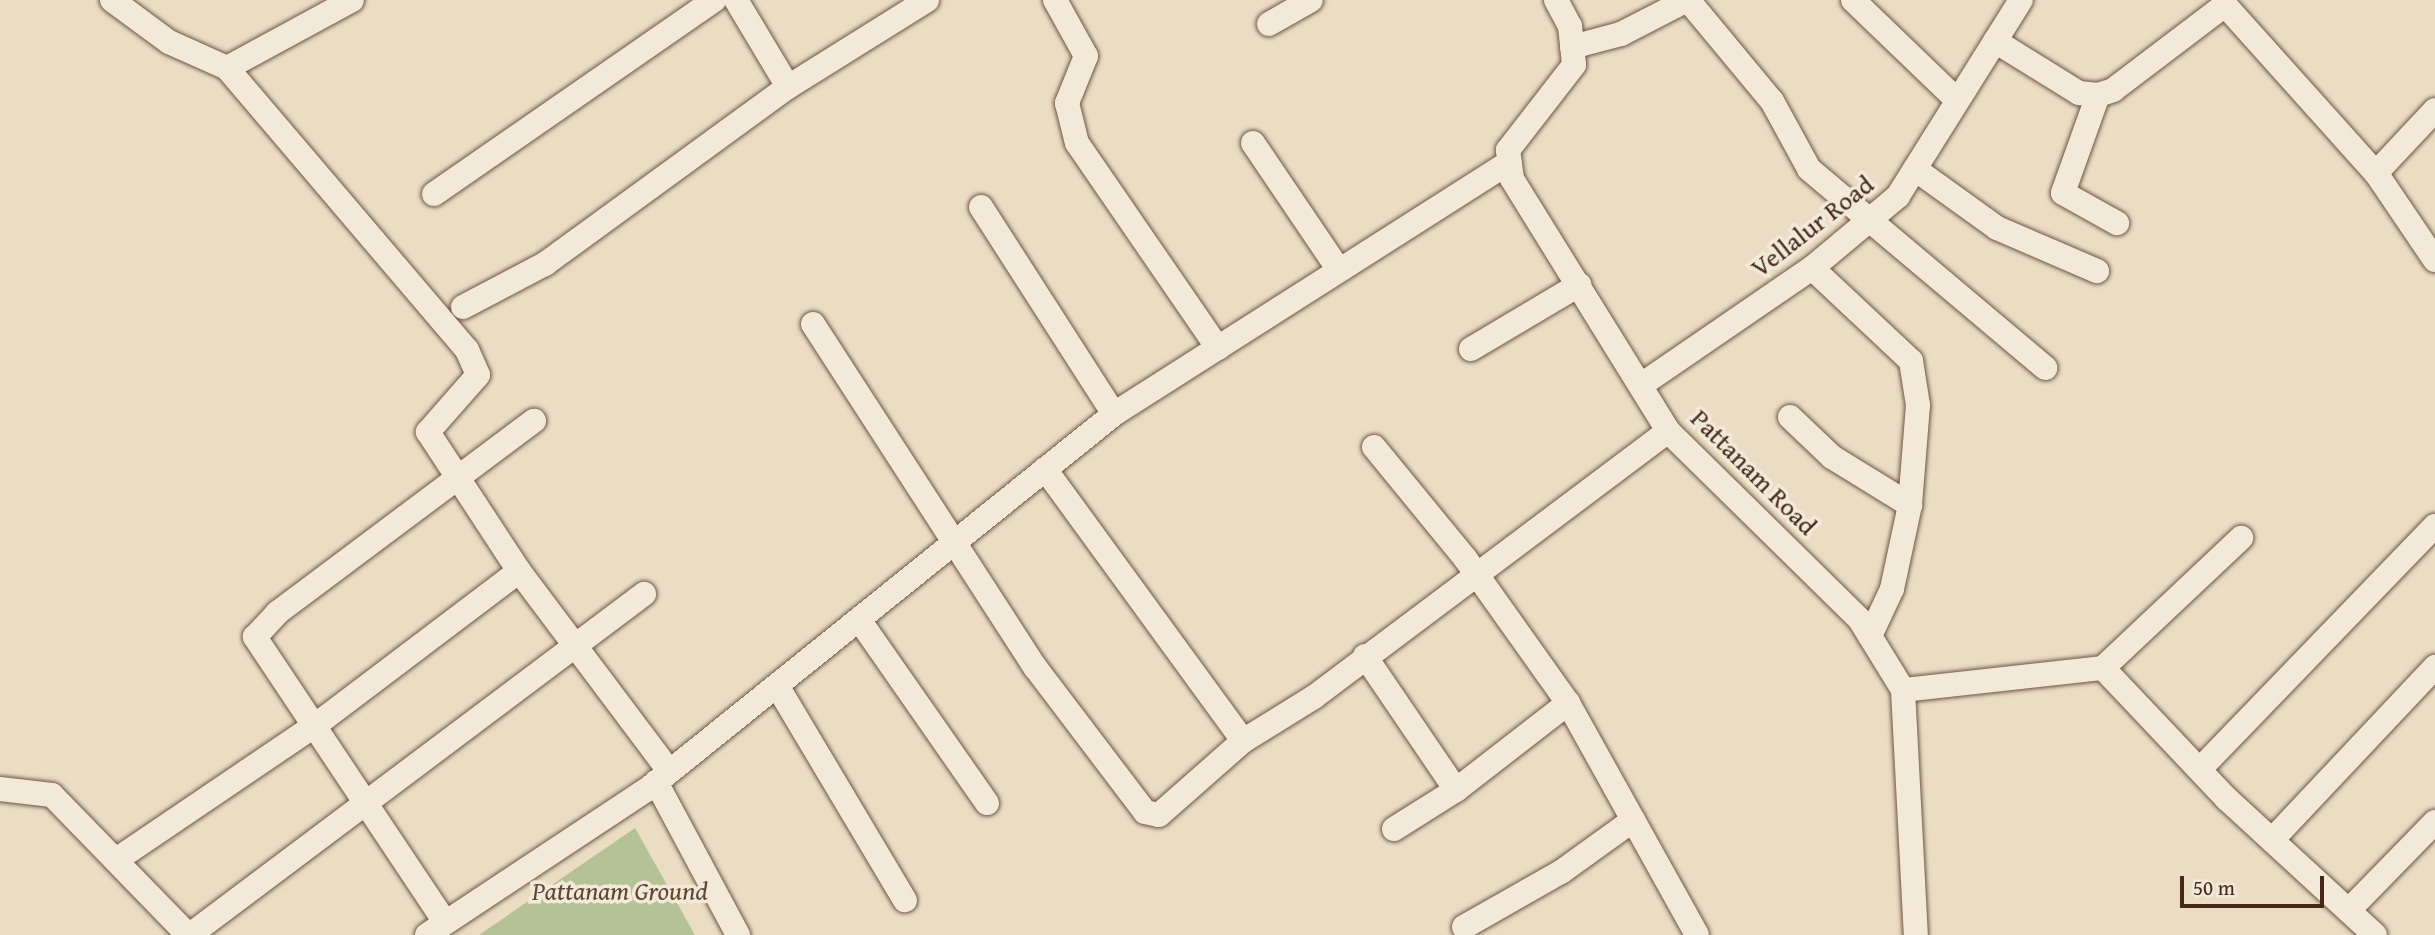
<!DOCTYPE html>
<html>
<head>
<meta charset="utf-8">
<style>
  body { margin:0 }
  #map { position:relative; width:2435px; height:935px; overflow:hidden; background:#ebddc4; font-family:"Gentium Book Plus",serif }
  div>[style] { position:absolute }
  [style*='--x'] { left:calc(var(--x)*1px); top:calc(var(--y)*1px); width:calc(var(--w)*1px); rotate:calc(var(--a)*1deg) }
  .green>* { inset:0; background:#b5c296 }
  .roads { filter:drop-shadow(0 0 2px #6f5644) drop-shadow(0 0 2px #6f5644) }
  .minor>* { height:24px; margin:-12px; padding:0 12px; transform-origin:12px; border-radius:12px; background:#f2e9d9 }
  span { translate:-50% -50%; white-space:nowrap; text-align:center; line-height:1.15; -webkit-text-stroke:7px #f2e9d9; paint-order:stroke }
  .street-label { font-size:26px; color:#46291a }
  .park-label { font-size:26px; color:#5c4833; font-style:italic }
  .scale { position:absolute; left:2180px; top:876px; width:144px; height:32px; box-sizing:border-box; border:4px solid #46291a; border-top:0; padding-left:9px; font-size:21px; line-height:24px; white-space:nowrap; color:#46291a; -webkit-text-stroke:5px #f2e9d9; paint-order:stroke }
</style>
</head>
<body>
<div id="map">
  <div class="green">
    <div style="clip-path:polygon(635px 828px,695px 935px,479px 935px)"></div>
  </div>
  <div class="roads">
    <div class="minor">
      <div style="--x:112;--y:0;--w:71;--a:36.4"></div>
      <div style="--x:169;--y:42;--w:64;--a:24.1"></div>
      <div style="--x:227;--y:68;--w:142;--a:-28.5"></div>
      <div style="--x:736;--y:0;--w:101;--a:59.1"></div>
      <div style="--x:1055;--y:0;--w:64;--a:61"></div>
      <div style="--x:1086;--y:56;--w:51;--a:112"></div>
      <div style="--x:1067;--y:103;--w:41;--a:76"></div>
      <div style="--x:1077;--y:143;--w:249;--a:55.5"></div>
      <div style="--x:1556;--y:0;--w:30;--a:62"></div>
      <div style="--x:1570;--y:26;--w:39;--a:84"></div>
      <div style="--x:1574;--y:65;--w:108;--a:127.8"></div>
      <div style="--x:1508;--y:150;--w:29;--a:82"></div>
      <div style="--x:1512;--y:179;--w:296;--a:58.2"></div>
      <div style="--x:1668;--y:431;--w:269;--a:44.5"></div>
      <div style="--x:1860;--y:620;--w:82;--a:58.4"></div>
      <div style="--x:1903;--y:690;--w:245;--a:87"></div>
      <div style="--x:1688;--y:0;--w:131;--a:50.3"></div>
      <div style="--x:1772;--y:101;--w:77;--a:61.4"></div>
      <div style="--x:1809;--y:169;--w:309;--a:40.1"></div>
      <div style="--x:1853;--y:0;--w:144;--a:43.9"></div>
      <div style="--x:1269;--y:24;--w:48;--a:-29.7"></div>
      <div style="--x:1995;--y:41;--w:99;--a:31.8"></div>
      <div style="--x:2079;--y:93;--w:19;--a:6"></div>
      <div style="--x:2098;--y:95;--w:16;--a:-18"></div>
      <div style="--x:2113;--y:90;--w:141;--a:-37.2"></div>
      <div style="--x:2225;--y:5;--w:226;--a:48.1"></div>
      <div style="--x:2376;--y:173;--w:105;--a:55.9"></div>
      <div style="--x:1572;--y:47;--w:51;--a:-14.9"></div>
      <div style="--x:1621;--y:34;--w:74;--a:-27.3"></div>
      <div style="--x:227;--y:68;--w:370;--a:49.6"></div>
      <div style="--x:467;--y:350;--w:27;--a:66"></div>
      <div style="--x:478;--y:375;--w:76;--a:131.3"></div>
      <div style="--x:428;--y:432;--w:166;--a:56.8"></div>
      <div style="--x:519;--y:571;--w:250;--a:53.1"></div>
      <div style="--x:2098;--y:95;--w:104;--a:109.7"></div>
      <div style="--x:2063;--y:193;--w:62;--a:29.1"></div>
      <div style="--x:1253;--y:143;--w:153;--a:55.9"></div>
      <div style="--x:1915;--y:169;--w:101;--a:35.7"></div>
      <div style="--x:1997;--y:228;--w:109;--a:23.3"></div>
      <div style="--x:2376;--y:173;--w:86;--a:-46.9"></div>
      <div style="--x:434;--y:194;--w:341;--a:-34.7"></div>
      <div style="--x:981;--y:207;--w:246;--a:57.3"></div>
      <div style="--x:1812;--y:268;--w:136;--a:43.2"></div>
      <div style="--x:1911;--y:361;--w:45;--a:81"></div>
      <div style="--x:1918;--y:405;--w:100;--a:94.6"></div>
      <div style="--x:1910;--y:505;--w:86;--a:102.1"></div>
      <div style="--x:1892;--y:589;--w:52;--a:115.1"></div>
      <div style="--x:463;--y:307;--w:93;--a:-27.7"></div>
      <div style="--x:545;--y:264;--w:301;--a:-36.1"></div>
      <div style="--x:788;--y:87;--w:164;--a:-32"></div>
      <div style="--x:813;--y:324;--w:409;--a:57.1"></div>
      <div style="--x:1035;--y:667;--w:182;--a:52.8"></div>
      <div style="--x:1145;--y:812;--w:14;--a:12"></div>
      <div style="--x:1159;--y:815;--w:112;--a:-41.4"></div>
      <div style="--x:1243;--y:741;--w:84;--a:-31.8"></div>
      <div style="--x:1314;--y:697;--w:443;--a:-36.9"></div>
      <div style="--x:1471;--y:349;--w:126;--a:-30.7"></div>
      <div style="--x:1641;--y:385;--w:207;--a:-34.4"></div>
      <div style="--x:1812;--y:268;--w:112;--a:-39.9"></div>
      <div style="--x:1898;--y:196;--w:231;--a:-57.9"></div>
      <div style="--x:1790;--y:417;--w:58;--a:43.6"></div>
      <div style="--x:1832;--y:457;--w:92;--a:31.6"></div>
      <div style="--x:1374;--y:447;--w:144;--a:50.7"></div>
      <div style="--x:1465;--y:558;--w:178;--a:54.6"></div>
      <div style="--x:1568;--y:703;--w:265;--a:60.9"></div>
      <div style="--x:1045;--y:469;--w:336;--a:53.9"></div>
      <div style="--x:860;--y:621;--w:222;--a:55.1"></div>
      <div style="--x:1365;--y:656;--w:162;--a:55.8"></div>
      <div style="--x:2103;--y:668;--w:180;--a:46.6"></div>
      <div style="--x:2227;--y:799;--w:201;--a:42.6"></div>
      <div style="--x:779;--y:689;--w:246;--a:59.2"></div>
      <div style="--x:1903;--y:690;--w:201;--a:-6.3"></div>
      <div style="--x:2103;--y:668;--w:190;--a:-43.3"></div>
      <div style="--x:2202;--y:767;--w:335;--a:-46"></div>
      <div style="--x:656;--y:782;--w:174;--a:61.8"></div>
      <div style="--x:0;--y:789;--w:52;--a:6.6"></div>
      <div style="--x:52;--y:795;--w:195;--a:45.8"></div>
      <div style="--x:1394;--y:829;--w:73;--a:-32.2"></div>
      <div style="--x:1456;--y:790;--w:142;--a:-37.8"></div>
      <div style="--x:2272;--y:840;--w:238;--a:-46.7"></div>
      <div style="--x:119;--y:858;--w:239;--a:-34.1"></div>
      <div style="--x:317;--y:724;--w:253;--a:-37.1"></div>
      <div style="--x:2349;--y:910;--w:123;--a:-45.7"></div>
      <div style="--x:445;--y:922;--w:343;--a:-123.7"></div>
      <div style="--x:255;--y:637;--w:33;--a:-47"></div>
      <div style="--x:277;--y:613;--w:321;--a:-36.8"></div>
      <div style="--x:1464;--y:927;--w:112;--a:-29.6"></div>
      <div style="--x:1561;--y:872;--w:89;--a:-35.8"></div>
      <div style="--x:190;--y:935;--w:568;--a:-36.91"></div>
      <div style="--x:427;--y:935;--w:265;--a:-33.5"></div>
      <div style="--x:648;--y:789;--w:598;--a:-38.82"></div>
      <div style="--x:1114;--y:414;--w:469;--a:-32.5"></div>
    </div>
  </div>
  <div class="street-label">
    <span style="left:1812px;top:226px;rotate:-38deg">Vellalur Road</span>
    <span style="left:1754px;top:472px;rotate:45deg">Pattanam Road</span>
  </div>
  <div class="park-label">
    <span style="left:620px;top:891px">Pattanam Ground</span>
  </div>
  <div class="scale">50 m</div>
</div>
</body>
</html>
